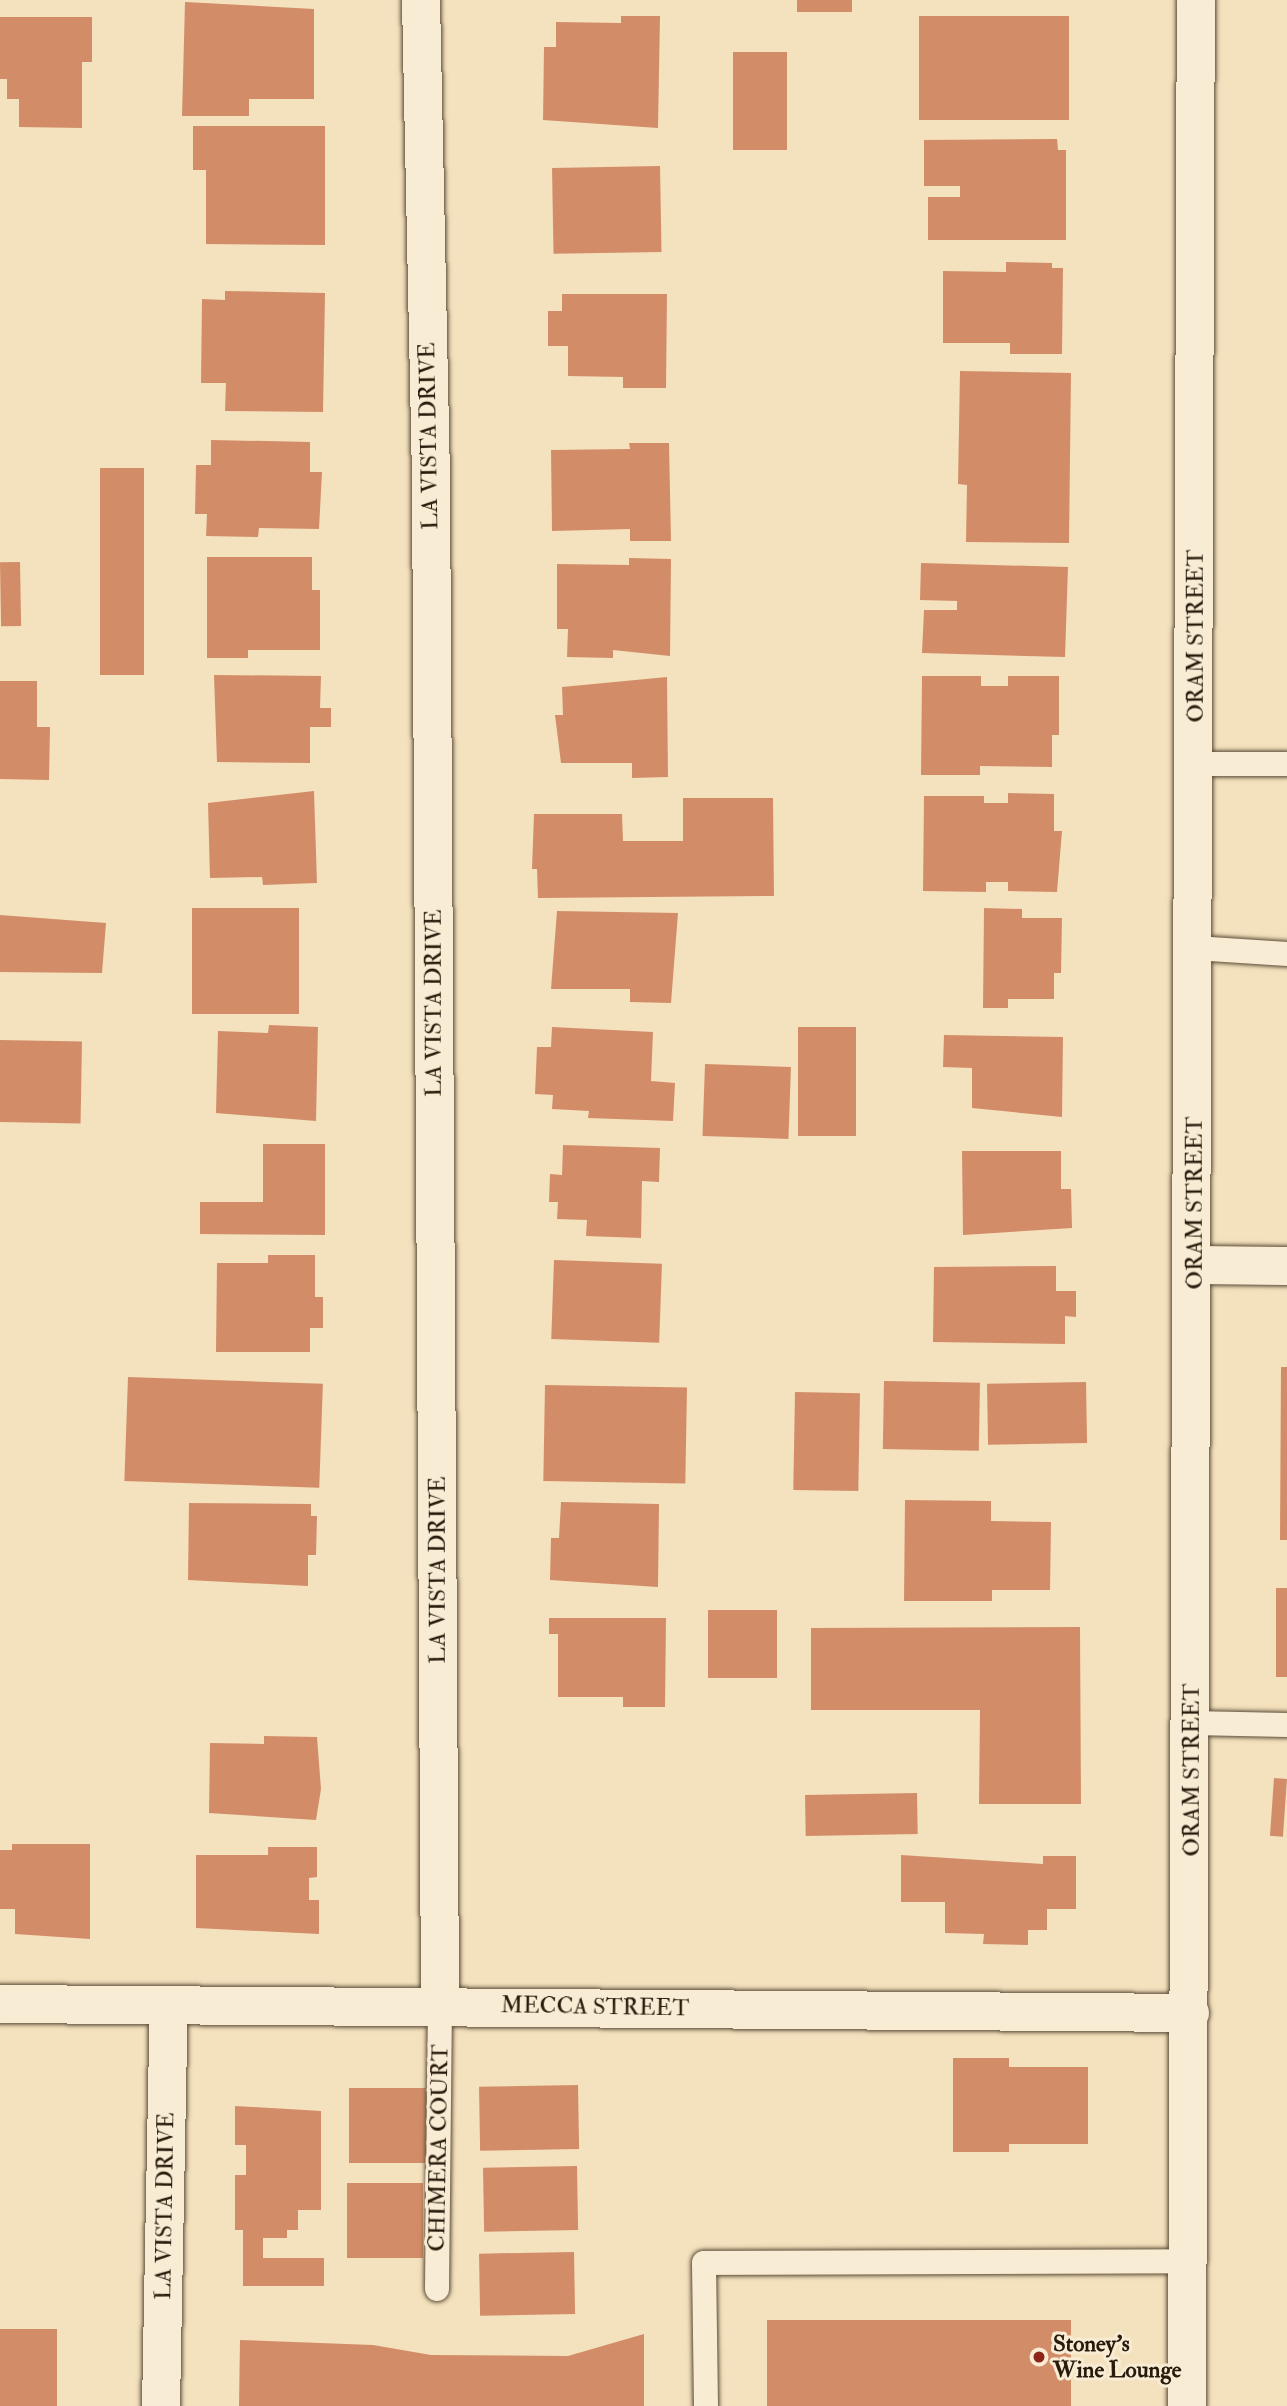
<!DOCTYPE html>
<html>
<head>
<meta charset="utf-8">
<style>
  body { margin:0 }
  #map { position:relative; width:1287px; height:2406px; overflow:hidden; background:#f4e1bd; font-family:"IM FELL Double Pica",serif }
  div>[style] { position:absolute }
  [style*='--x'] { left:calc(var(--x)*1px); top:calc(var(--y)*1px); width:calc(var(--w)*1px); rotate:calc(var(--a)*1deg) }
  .building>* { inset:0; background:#d28d68; transform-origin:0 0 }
  .roads { filter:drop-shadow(0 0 2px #5b4c38) drop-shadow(0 0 2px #5b4c38) }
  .lane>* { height:24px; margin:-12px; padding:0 12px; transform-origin:12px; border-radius:12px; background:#f8ecd4 }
  .street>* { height:38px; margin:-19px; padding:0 19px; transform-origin:19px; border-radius:19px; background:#f8ecd4 }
  .dots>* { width:19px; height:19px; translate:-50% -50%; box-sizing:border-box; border:4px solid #f8ecd4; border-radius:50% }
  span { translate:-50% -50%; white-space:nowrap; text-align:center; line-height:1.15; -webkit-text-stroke:6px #f8ecd4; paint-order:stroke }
  .street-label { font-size:23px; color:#281b0c }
  .poi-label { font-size:23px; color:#281b0c; font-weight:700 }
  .left { translate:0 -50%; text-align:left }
</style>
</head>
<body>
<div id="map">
  <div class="building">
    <div style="left:797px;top:0;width:55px;height:12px"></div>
    <div style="clip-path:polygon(185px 2px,314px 9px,314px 99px,249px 99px,249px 116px,182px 116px)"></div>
    <div style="clip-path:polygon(621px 16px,660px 16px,658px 128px,543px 120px,544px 47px,556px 47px,556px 22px,621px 23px)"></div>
    <div style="left:1069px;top:16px;width:104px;height:150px;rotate:90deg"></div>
    <div style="clip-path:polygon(0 17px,92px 17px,92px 62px,82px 62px,82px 128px,19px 127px,19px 99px,7px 99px,7px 79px,0 79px)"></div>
    <div style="left:733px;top:52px;width:54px;height:98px"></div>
    <div style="clip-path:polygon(193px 126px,325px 126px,325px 245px,206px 244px,206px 170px,193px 170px)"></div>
    <div style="clip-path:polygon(1057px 139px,1058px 150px,1066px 150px,1066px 240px,928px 240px,928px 197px,960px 197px,960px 186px,924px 186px,924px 140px)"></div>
    <div style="left:660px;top:166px;width:86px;height:108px;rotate:89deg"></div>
    <div style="clip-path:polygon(1006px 262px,1052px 263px,1052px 268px,1063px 268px,1062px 354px,1010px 354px,1010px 343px,943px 343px,943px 271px,1006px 272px)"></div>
    <div style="clip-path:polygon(225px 291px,325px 293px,323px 412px,225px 411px,226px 383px,201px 383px,202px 299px,225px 300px)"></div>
    <div style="clip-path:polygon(562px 294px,667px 294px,666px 388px,623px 388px,623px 377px,568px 376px,568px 346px,548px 346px,548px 311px,562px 311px)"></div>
    <div style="clip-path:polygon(960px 371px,1071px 373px,1069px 543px,966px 542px,967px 485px,958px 484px)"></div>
    <div style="clip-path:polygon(211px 440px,310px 442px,310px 472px,322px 472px,319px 529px,259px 528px,258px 537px,206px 536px,207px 514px,195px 514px,196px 465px,211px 465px)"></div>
    <div style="clip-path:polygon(629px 443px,669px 443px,671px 541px,630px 541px,630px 529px,552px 531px,551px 450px,630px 449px)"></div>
    <div style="left:100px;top:468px;width:44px;height:207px"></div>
    <div style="clip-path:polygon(207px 557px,312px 557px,312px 590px,320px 590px,320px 650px,248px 650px,248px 658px,207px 658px)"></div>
    <div style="clip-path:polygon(629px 558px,671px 559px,670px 656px,613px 650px,613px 658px,567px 657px,568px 629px,557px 629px,557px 564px,629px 565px)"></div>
    <div style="left:20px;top:562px;width:64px;height:20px;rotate:89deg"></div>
    <div style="clip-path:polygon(921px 563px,1068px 567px,1065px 657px,922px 653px,924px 610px,957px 610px,957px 601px,920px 600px)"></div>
    <div style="clip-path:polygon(214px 675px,321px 676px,320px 708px,331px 708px,331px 727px,310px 727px,310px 763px,217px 762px)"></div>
    <div style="clip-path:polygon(922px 676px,981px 676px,981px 686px,1008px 686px,1008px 676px,1059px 676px,1059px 735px,1052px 735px,1052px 767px,980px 766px,980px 775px,921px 775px)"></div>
    <div style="clip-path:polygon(667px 677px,668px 777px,632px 778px,632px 763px,561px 763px,555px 715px,563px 715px,562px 687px)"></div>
    <div style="clip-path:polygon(0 681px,37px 681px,37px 727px,50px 727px,49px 780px,0 779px)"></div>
    <div style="clip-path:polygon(314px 791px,317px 883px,263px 885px,262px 877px,210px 878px,208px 803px)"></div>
    <div style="clip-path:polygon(1008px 793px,1054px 794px,1054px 831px,1062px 831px,1057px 892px,1008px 891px,1008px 882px,986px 882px,986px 892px,923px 891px,924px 796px,984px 796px,984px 803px,1008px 803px)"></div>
    <div style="clip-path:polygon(683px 798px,773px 798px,774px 896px,538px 898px,537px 869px,532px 869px,534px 814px,622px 814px,623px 841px,683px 841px)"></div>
    <div style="left:299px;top:908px;width:106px;height:107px;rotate:90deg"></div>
    <div style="clip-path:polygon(984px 908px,1022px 909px,1022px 918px,1062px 918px,1061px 973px,1054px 973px,1054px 999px,1008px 999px,1008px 1008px,983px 1008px)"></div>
    <div style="clip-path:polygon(557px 911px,678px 913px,671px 1003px,630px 1002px,630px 989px,551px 989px)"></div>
    <div style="clip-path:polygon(0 915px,106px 923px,102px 973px,0 972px)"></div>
    <div style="clip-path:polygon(269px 1025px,318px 1027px,316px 1121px,216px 1113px,218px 1031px,268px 1033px)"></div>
    <div style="clip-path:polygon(552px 1027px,653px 1032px,651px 1081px,675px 1083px,673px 1121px,588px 1118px,589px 1111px,552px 1109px,553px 1095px,535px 1094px,537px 1047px,551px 1047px)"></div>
    <div style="left:798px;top:1027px;width:58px;height:109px"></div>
    <div style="clip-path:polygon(944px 1035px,1063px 1037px,1062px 1117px,972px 1108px,972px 1068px,943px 1067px)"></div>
    <div style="left:0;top:1040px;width:82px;height:82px;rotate:1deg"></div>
    <div style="left:705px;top:1064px;width:86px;height:72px;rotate:2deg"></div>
    <div style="clip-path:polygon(263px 1144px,325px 1144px,325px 1235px,200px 1234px,200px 1202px,263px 1202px)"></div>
    <div style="clip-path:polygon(563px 1145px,660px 1148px,659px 1182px,642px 1181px,641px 1238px,586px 1236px,587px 1220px,557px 1219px,558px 1202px,549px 1202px,550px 1174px,562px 1175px)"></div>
    <div style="clip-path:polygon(962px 1151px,1061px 1151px,1061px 1189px,1071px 1189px,1072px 1228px,963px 1235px)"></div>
    <div style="clip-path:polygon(268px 1255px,315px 1255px,315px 1297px,323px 1297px,323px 1328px,310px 1328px,310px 1352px,216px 1352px,217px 1263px,268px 1263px)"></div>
    <div style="left:554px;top:1260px;width:108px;height:79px;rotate:2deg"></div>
    <div style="clip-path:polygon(1056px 1266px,1056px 1291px,1076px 1291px,1076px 1317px,1065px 1316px,1065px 1344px,933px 1342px,934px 1267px)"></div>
    <div style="clip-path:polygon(1281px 1367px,1287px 1367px,1287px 1540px,1280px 1540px)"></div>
    <div style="left:128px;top:1377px;width:195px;height:104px;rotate:2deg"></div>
    <div style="left:884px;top:1381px;width:96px;height:68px;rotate:1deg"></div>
    <div style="left:1086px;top:1382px;width:61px;height:99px;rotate:89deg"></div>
    <div style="left:545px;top:1385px;width:142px;height:96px;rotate:1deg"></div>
    <div style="left:795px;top:1392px;width:65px;height:98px;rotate:1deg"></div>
    <div style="clip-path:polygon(905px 1500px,991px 1501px,991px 1521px,1051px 1522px,1050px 1590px,992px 1590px,992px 1601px,904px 1601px)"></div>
    <div style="clip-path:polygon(561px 1502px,659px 1504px,658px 1587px,550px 1580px,551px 1538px,559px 1538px)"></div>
    <div style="clip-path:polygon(189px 1503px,311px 1504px,311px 1516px,317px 1516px,316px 1555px,308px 1555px,308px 1586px,188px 1580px)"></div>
    <div style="left:1276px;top:1588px;width:11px;height:89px"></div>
    <div style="left:777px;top:1610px;width:68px;height:69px;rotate:90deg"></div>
    <div style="clip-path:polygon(549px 1618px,666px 1618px,665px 1707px,623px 1707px,623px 1697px,558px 1697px,558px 1634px,549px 1634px)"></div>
    <div style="clip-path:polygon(1080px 1627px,1081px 1804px,979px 1804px,980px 1710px,811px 1710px,811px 1628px)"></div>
    <div style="clip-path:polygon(264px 1736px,317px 1737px,321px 1789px,316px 1820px,209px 1813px,210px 1743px,264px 1744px)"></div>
    <div style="left:1274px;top:1778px;width:13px;height:58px;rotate:4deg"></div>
    <div style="left:917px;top:1793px;width:41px;height:112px;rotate:89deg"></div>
    <div style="clip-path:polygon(12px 1844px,90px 1844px,90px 1939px,15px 1934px,15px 1909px,0 1909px,0 1850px,12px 1850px)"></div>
    <div style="clip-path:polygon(268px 1847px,317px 1847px,317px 1877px,309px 1878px,309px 1900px,319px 1900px,319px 1934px,196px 1928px,196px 1855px,268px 1855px)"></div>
    <div style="clip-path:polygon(901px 1855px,1043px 1864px,1043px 1856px,1076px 1856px,1076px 1909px,1047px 1909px,1047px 1930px,1028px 1930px,1028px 1945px,983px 1944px,984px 1934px,945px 1933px,945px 1902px,901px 1902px)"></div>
    <div style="clip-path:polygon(953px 2058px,1009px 2058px,1009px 2067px,1088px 2067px,1088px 2144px,1009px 2144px,1009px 2152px,953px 2152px)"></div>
    <div style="left:578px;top:2085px;width:64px;height:99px;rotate:89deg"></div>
    <div style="left:349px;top:2088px;width:77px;height:75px"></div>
    <div style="clip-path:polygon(235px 2106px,321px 2111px,321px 2210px,298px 2210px,298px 2230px,287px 2230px,287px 2238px,263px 2238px,263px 2258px,324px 2258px,324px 2286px,243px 2286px,243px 2230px,235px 2230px,235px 2175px,246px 2175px,246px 2145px,235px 2145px)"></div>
    <div style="left:577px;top:2166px;width:64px;height:94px;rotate:89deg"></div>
    <div style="left:423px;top:2183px;width:75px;height:76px;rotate:90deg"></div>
    <div style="left:574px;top:2252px;width:62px;height:95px;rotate:89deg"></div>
    <div style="left:767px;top:2320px;width:304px;height:86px"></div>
    <div style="left:0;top:2329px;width:57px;height:77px"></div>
    <div style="clip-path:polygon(644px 2334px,644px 2406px,239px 2406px,240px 2340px,373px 2345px,431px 2355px,568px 2356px)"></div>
  </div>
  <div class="roads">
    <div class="lane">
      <div style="--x:1196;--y:764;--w:91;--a:0"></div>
      <div style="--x:1195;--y:948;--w:92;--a:3.7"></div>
      <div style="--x:1192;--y:1723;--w:95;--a:1.2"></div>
      <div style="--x:437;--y:2289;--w:283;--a:-89.4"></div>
      <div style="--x:706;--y:2406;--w:143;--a:-90.8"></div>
      <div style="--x:704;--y:2263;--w:485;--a:-0.2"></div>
    </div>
    <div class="street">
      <div style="--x:421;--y:0;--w:482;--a:88.8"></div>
      <div style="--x:431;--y:482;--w:1524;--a:89.66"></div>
      <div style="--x:1195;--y:1265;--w:92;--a:0.6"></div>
      <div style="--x:0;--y:2004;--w:1190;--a:0.43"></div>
      <div style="--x:161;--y:2406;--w:400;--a:-88.9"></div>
      <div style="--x:1187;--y:2406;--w:2406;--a:-89.79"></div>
    </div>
  </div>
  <div class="dots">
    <div style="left:1039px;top:2357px;background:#8f2418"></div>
  </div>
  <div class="street-label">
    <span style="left:429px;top:436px;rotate:-91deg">LA VISTA DRIVE</span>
    <span style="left:1196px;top:636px;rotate:-90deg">ORAM STREET</span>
    <span style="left:434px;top:1003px;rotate:-90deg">LA VISTA DRIVE</span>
    <span style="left:1195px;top:1203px;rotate:-90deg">ORAM STREET</span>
    <span style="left:438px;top:1570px;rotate:-90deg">LA VISTA DRIVE</span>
    <span style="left:1192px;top:1770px;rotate:-90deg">ORAM STREET</span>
    <span style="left:595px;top:2007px;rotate:1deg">MECCA STREET</span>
    <span style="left:439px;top:2148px;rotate:-89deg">CHIMERA COURT</span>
    <span style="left:165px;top:2206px;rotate:-89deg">LA VISTA DRIVE</span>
  </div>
  <div class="poi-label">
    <span class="left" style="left:1053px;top:2357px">Stoney's<br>Wine Lounge</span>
  </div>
</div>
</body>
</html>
